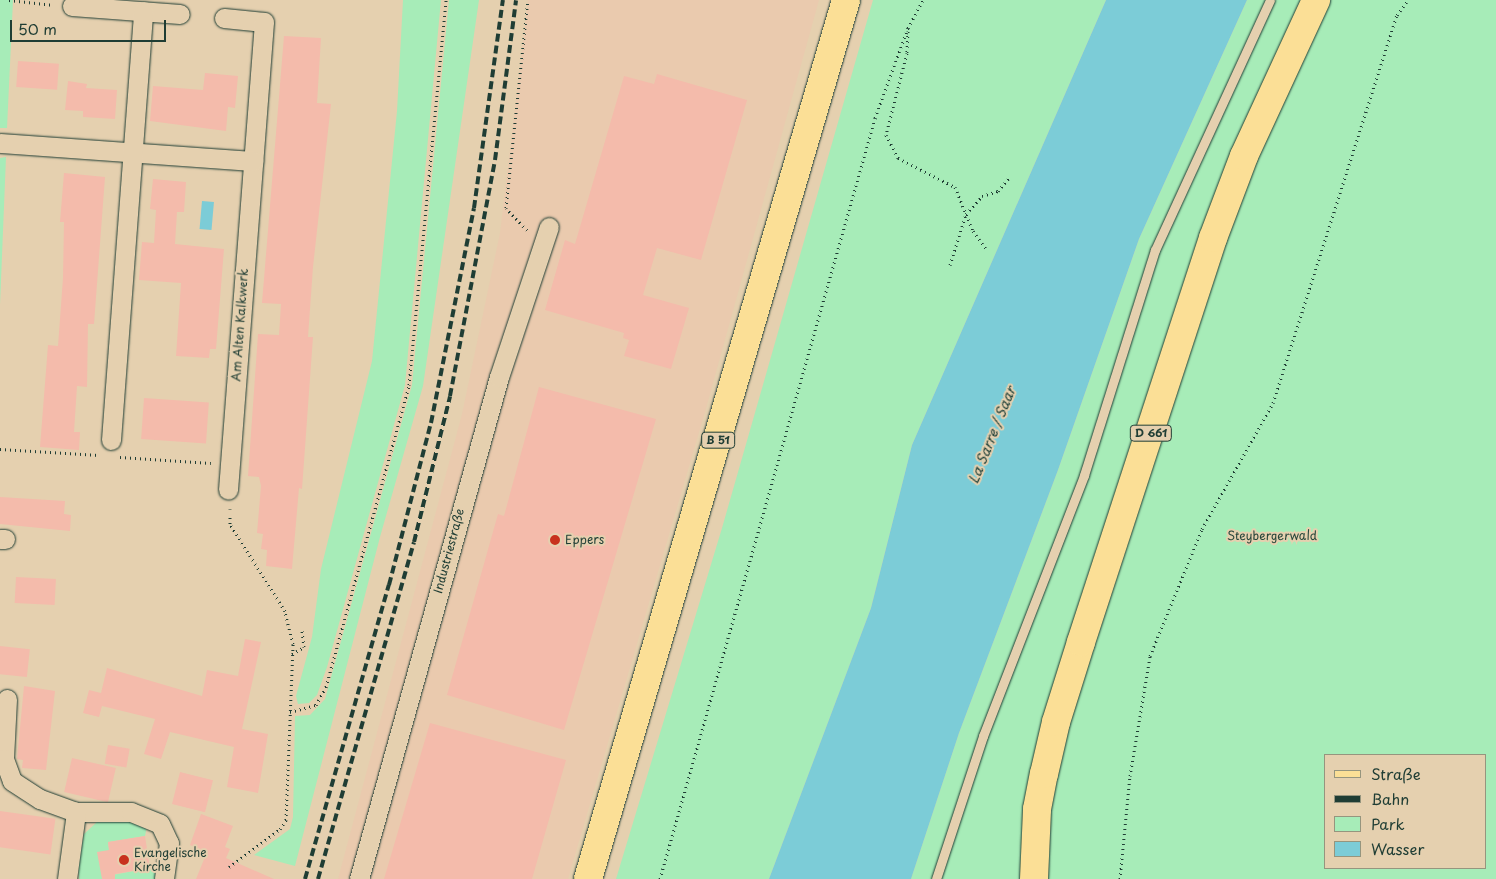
<!DOCTYPE html>
<html>
<head>
<meta charset="utf-8">
<style>
  body { margin:0 }
  #map { position:relative; width:1496px; height:879px; overflow:hidden; background:#e5d0af; font-family:"Playpen Sans",sans-serif }
  div>[style] { position:absolute }
  [style*='--x'] { left:calc(var(--x)*1px); top:calc(var(--y)*1px); width:calc(var(--w)*1px); rotate:calc(var(--a)*1deg) }
  .built>* { inset:0; background:#eacaae }
  .green>* { inset:0; background:#a7ecb8 }
  .water>* { inset:0; background:#7cccd7; transform-origin:0 0 }
  .building>* { inset:0; background:#f4bbab; transform-origin:0 0 }
  .path>* { height:3px; margin-top:-1.5px; transform-origin:0; background:repeating-linear-gradient(90deg,#1f3d34 0 1px,transparent 0 5px) }
  .roads { filter:drop-shadow(0 0 1px #1f3d34) drop-shadow(0 0 1px #1f3d34) }
  .service>* { height:9px; margin:-4.5px; padding:0 4.5px; transform-origin:4.5px; border-radius:4.5px; background:#e5d0af }
  .minor>* { height:19px; margin:-9.5px; padding:0 9.5px; transform-origin:9.5px; border-radius:9.5px; background:#e5d0af }
  .primary>* { height:28px; margin:-14px; padding:0 14px; transform-origin:14px; border-radius:14px; background:#fbdf96 }
  .rail>* { height:4px; margin-top:-2px; transform-origin:0; background:repeating-linear-gradient(90deg,#1f3d34 0 8px,transparent 0 12px) }
  .dots>* { width:14px; height:14px; translate:-50% -50%; box-sizing:border-box; border:2px solid #e5d0af; border-radius:50% }
  span { translate:-50% -50%; white-space:nowrap; text-align:center; line-height:1.15; -webkit-text-stroke:4px #e5d0af; paint-order:stroke }
  .shield-label span { padding:1px 4px; background:#e5d0af; border:1px solid; border-radius:4px; -webkit-text-stroke-width:0 }
  .shield-label { font-size:11px; color:#1f3d34; font-weight:700 }
  .street-label { font-size:12px; color:#1f3d34 }
  .park-label { font-size:12px; color:#26463b }
  .poi-label { font-size:12px; color:#1f3d34 }
  .left { translate:0 -50%; text-align:left }
  .water-label { font-size:14px; color:#24443c; font-style:italic }
  .legend { position:absolute; left:1324px; top:754px; width:162px; height:115px; box-sizing:border-box; background:#e5d0af; border:1px solid #96957e; margin:0; padding:6px 9px; list-style:none; font-size:15px; color:#1f3d34 }
  .legend li { display:flex; align-items:center; gap:10px; height:25px }
  .legend b { width:25px; border:1px solid #96957e }
  .scale { position:absolute; left:10px; top:20px; width:156px; height:22px; box-sizing:border-box; border:2px solid #1f3d34; border-top:0; padding-left:6px; font-size:15px; line-height:18px; white-space:nowrap; color:#1f3d34; -webkit-text-stroke:4px #e5d0af; paint-order:stroke }
</style>
</head>
<body>
<div id="map">
  <div class="built">
    <div style="clip-path:polygon(528px 0,819px 0,705px 412px,568px 879px,338px 879px,462px 414px,500px 233px)"></div>
  </div>
  <div class="green">
    <div style="clip-path:polygon(0 0,13px 0,7px 128px,0 128px)"></div>
    <div style="clip-path:polygon(403px 0,441px 0,405px 385px,327px 667px,317px 695px,309px 703px,298px 704px,296px 696px,312px 637px,321px 569px,372px 361px,397px 111px)"></div>
    <div style="clip-path:polygon(449px 0,479px 0,423px 386px,380px 537px,295px 866px,254px 855px,290px 829px,293px 817px,295px 716px,310px 715px,325px 699px,412px 385px)"></div>
    <div style="clip-path:polygon(873px 0,1106px 0,912px 445px,871px 608px,769px 879px,616px 879px,722px 528px)"></div>
    <div style="clip-path:polygon(evenodd,1247px 0,1496px 0,1496px 879px,911px 879px,959px 733px,1058px 470px,1139px 239px,1247px 0,1325px 755px,1485px 755px,1485px 868px,1325px 868px,1325px 755px)"></div>
    <div style="clip-path:polygon(6px 157px,0 305px,0 158px)"></div>
    <div style="clip-path:polygon(121px 819px,147px 826px,145px 836px,108px 842px,109px 850px,102px 877px,150px 868px,158px 871px,156px 879px,79px 879px,78px 863px,84px 834px,97px 822px)"></div>
  </div>
  <div class="water">
    <div style="clip-path:polygon(1106px 0,1247px 0,1139px 239px,1058px 470px,959px 733px,911px 879px,769px 879px,871px 608px,912px 445px)"></div>
    <div style="left:202px;top:201px;width:12px;height:28px;rotate:5deg"></div>
  </div>
  <div class="building">
    <div style="clip-path:polygon(284px 36px,321px 38px,317px 103px,331px 104px,313px 267px,308px 337px,313px 337px,302px 489px,299px 488px,292px 569px,266px 566px,267px 550px,261px 549px,263px 534px,257px 533px,261px 486px,259px 477px,248px 476px,258px 334px,279px 335px,281px 304px,262px 303px)"></div>
    <div style="left:18px;top:61px;width:41px;height:26px;rotate:4deg"></div>
    <div style="clip-path:polygon(205px 73px,238px 76px,235px 108px,228px 107px,226px 131px,150px 121px,153px 86px,203px 90px)"></div>
    <div style="clip-path:polygon(657px 74px,747px 100px,701px 260px,657px 248px,643px 295px,689px 308px,671px 369px,624px 356px,629px 340px,623px 338px,624px 333px,545px 310px,565px 240px,575px 244px,624px 76px,654px 84px)"></div>
    <div style="clip-path:polygon(68px 81px,87px 84px,86px 88px,117px 90px,115px 119px,83px 117px,83px 111px,65px 110px)"></div>
    <div style="clip-path:polygon(64px 173px,105px 177px,94px 324px,88px 324px,87px 387px,77px 386px,74px 432px,80px 432px,79px 450px,40px 447px,48px 345px,58px 346px,63px 278px,64px 222px,60px 222px)"></div>
    <div style="clip-path:polygon(153px 179px,186px 182px,184px 212px,177px 212px,175px 244px,224px 249px,216px 349px,210px 349px,209px 358px,176px 356px,181px 283px,139px 280px,142px 242px,154px 243px,156px 210px,150px 209px)"></div>
    <div style="clip-path:polygon(539px 387px,656px 419px,564px 730px,447px 695px,498px 514px,504px 516px)"></div>
    <div style="left:144px;top:398px;width:65px;height:41px;rotate:4deg"></div>
    <div style="clip-path:polygon(0 497px,65px 501px,64px 514px,71px 515px,70px 531px,0 524px)"></div>
    <div style="left:16px;top:577px;width:40px;height:26px;rotate:3deg"></div>
    <div style="clip-path:polygon(245px 639px,261px 642px,242px 729px,268px 734px,258px 793px,227px 787px,234px 747px,170px 732px,161px 759px,144px 754px,155px 719px,102px 706px,99px 717px,83px 713px,89px 690px,101px 693px,107px 668px,202px 696px,207px 670px,238px 676px)"></div>
    <div style="left:0;top:646px;width:30px;height:28px;rotate:6deg"></div>
    <div style="clip-path:polygon(24px 686px,55px 691px,46px 770px,22px 768px,23px 760px,17px 759px)"></div>
    <div style="clip-path:polygon(430px 723px,566px 760px,532px 879px,384px 879px)"></div>
    <div style="left:108px;top:745px;width:22px;height:19px;rotate:10deg"></div>
    <div style="left:72px;top:758px;width:45px;height:35px;rotate:13deg"></div>
    <div style="left:180px;top:772px;width:34px;height:33px;rotate:14deg"></div>
    <div style="left:0;top:811px;width:56px;height:36px;rotate:8deg"></div>
    <div style="clip-path:polygon(201px 814px,233px 826px,225px 847px,230px 849px,226px 858px,274px 879px,196px 879px,207px 852px,190px 845px)"></div>
    <div style="clip-path:polygon(145px 836px,150px 868px,115px 874px,115px 879px,102px 879px,97px 852px,109px 850px,108px 842px)"></div>
  </div>
  <div class="path">
    <div style="--x:9;--y:0;--w:45;--a:6.3"></div>
    <div style="--x:908;--y:31;--w:22;--a:93"></div>
    <div style="--x:907;--y:53;--w:85;--a:104.4"></div>
    <div style="--x:886;--y:135;--w:26;--a:62"></div>
    <div style="--x:898;--y:158;--w:64;--a:27"></div>
    <div style="--x:955;--y:187;--w:48;--a:67.8"></div>
    <div style="--x:973;--y:231;--w:24;--a:54"></div>
    <div style="--x:527;--y:230;--w:30;--a:-134"></div>
    <div style="--x:506;--y:208;--w:209;--a:-84"></div>
    <div style="--x:950;--y:265;--w:53;--a:-72.6"></div>
    <div style="--x:966;--y:214;--w:24;--a:-48"></div>
    <div style="--x:982;--y:196;--w:17;--a:-17"></div>
    <div style="--x:998;--y:191;--w:17;--a:-50"></div>
    <div style="--x:0;--y:449;--w:99;--a:3.5"></div>
    <div style="--x:120;--y:457;--w:91;--a:3.8"></div>
    <div style="--x:292;--y:654;--w:14;--a:-30"></div>
    <div style="--x:304;--y:647;--w:17;--a:-97"></div>
    <div style="--x:290;--y:712;--w:27;--a:-15"></div>
    <div style="--x:316;--y:705;--w:21;--a:-61"></div>
    <div style="--x:326;--y:687;--w:313;--a:-74.6"></div>
    <div style="--x:409;--y:385;--w:387;--a:-84.5"></div>
    <div style="--x:229;--y:867;--w:64;--a:-36.7"></div>
    <div style="--x:280;--y:829;--w:11;--a:-56"></div>
    <div style="--x:286;--y:820;--w:176;--a:-87.7"></div>
    <div style="--x:293;--y:644;--w:34;--a:-104"></div>
    <div style="--x:285;--y:611;--w:103;--a:-122.3"></div>
    <div style="--x:230;--y:524;--w:15;--a:-90"></div>
    <div style="--x:660;--y:879;--w:791;--a:-74.22"></div>
    <div style="--x:875;--y:118;--w:96;--a:-69.9"></div>
    <div style="--x:908;--y:28;--w:32;--a:-62"></div>
    <div style="--x:1120;--y:879;--w:103;--a:-84.5"></div>
    <div style="--x:1130;--y:776;--w:122;--a:-80.5"></div>
    <div style="--x:1150;--y:656;--w:137;--a:-67.7"></div>
    <div style="--x:1202;--y:529;--w:145;--a:-60.6"></div>
    <div style="--x:1273;--y:403;--w:407;--a:-72.3"></div>
    <div style="--x:1397;--y:15;--w:19;--a:-54"></div>
  </div>
  <div class="roads">
    <div class="service">
      <div style="--x:936;--y:879;--w:151;--a:-71.8"></div>
      <div style="--x:983;--y:736;--w:280;--a:-68.8"></div>
      <div style="--x:1084;--y:475;--w:236;--a:-72.5"></div>
      <div style="--x:1155;--y:250;--w:275;--a:-65.3"></div>
    </div>
    <div class="minor">
      <div style="--x:72;--y:6;--w:108;--a:4.2"></div>
      <div style="--x:224;--y:18;--w:40;--a:5.7"></div>
      <div style="--x:264;--y:22;--w:469;--a:94.4"></div>
      <div style="--x:0;--y:143;--w:254;--a:4.1"></div>
      <div style="--x:111;--y:440;--w:430;--a:-85.7"></div>
      <div style="--x:0;--y:539;--w:5;--a:0"></div>
      <div style="--x:7;--y:699;--w:60;--a:92.9"></div>
      <div style="--x:4;--y:759;--w:23;--a:70"></div>
      <div style="--x:12;--y:781;--w:33;--a:33"></div>
      <div style="--x:40;--y:799;--w:38;--a:20"></div>
      <div style="--x:76;--y:812;--w:55;--a:0"></div>
      <div style="--x:131;--y:812;--w:31;--a:22"></div>
      <div style="--x:160;--y:824;--w:21;--a:65"></div>
      <div style="--x:169;--y:843;--w:36;--a:98"></div>
      <div style="--x:67;--y:879;--w:68;--a:-82.3"></div>
      <div style="--x:359;--y:879;--w:521;--a:-74.42"></div>
      <div style="--x:499;--y:377;--w:158;--a:-71.6"></div>
    </div>
    <div class="primary">
      <div style="--x:588;--y:879;--w:916;--a:-73.64"></div>
      <div style="--x:1034;--y:879;--w:70;--a:-87.5"></div>
      <div style="--x:1037;--y:809;--w:36;--a:-79"></div>
      <div style="--x:1044;--y:774;--w:53;--a:-77"></div>
      <div style="--x:1056;--y:722;--w:84;--a:-72.6"></div>
      <div style="--x:1081;--y:642;--w:425;--a:-71.9"></div>
      <div style="--x:1213;--y:238;--w:88;--a:-69.3"></div>
      <div style="--x:1244;--y:156;--w:172;--a:-65.2"></div>
    </div>
  </div>
  <div class="rail">
    <div style="--x:305;--y:879;--w:306;--a:-74.1"></div>
    <div style="--x:389;--y:585;--w:167;--a:-75.5"></div>
    <div style="--x:431;--y:423;--w:219;--a:-78.7"></div>
    <div style="--x:474;--y:208;--w:210;--a:-82.1"></div>
    <div style="--x:318;--y:879;--w:350;--a:-74.1"></div>
    <div style="--x:414;--y:542;--w:150;--a:-76.1"></div>
    <div style="--x:450;--y:396;--w:240;--a:-79.2"></div>
    <div style="--x:495;--y:160;--w:161;--a:-82.5"></div>
  </div>
  <div class="dots">
    <div style="left:555px;top:540px;background:#c8321e"></div>
    <div style="left:124px;top:860px;background:#c8321e"></div>
  </div>
  <div class="shield-label">
    <span style="left:1151px;top:433px">D 661</span>
    <span style="left:718px;top:440px">B 51</span>
  </div>
  <div class="street-label">
    <span style="left:240px;top:325px;rotate:-86deg">Am Alten Kalkwerk</span>
    <span style="left:449px;top:551px;rotate:-75deg">Industriestraße</span>
  </div>
  <div class="park-label">
    <span style="left:1272px;top:536px">Steybergerwald</span>
  </div>
  <div class="poi-label">
    <span class="left" style="left:565px;top:540px">Eppers</span>
    <span class="left" style="left:134px;top:860px">Evangelische<br>Kirche</span>
  </div>
  <div class="water-label">
    <span style="left:992px;top:435px;rotate:-68deg">La Sarre / Saar</span>
  </div>
  <ul class="legend">
  <li><b style="height:6px;background:#fbdf96"></b>Straße</li>
  <li><b style="height:6px;background:#1f3d34"></b>Bahn</li>
  <li><b style="height:14px;background:#a7ecb8"></b>Park</li>
  <li><b style="height:14px;background:#7cccd7"></b>Wasser</li>
  </ul>
  <div class="scale">50 m</div>
</div>
</body>
</html>
